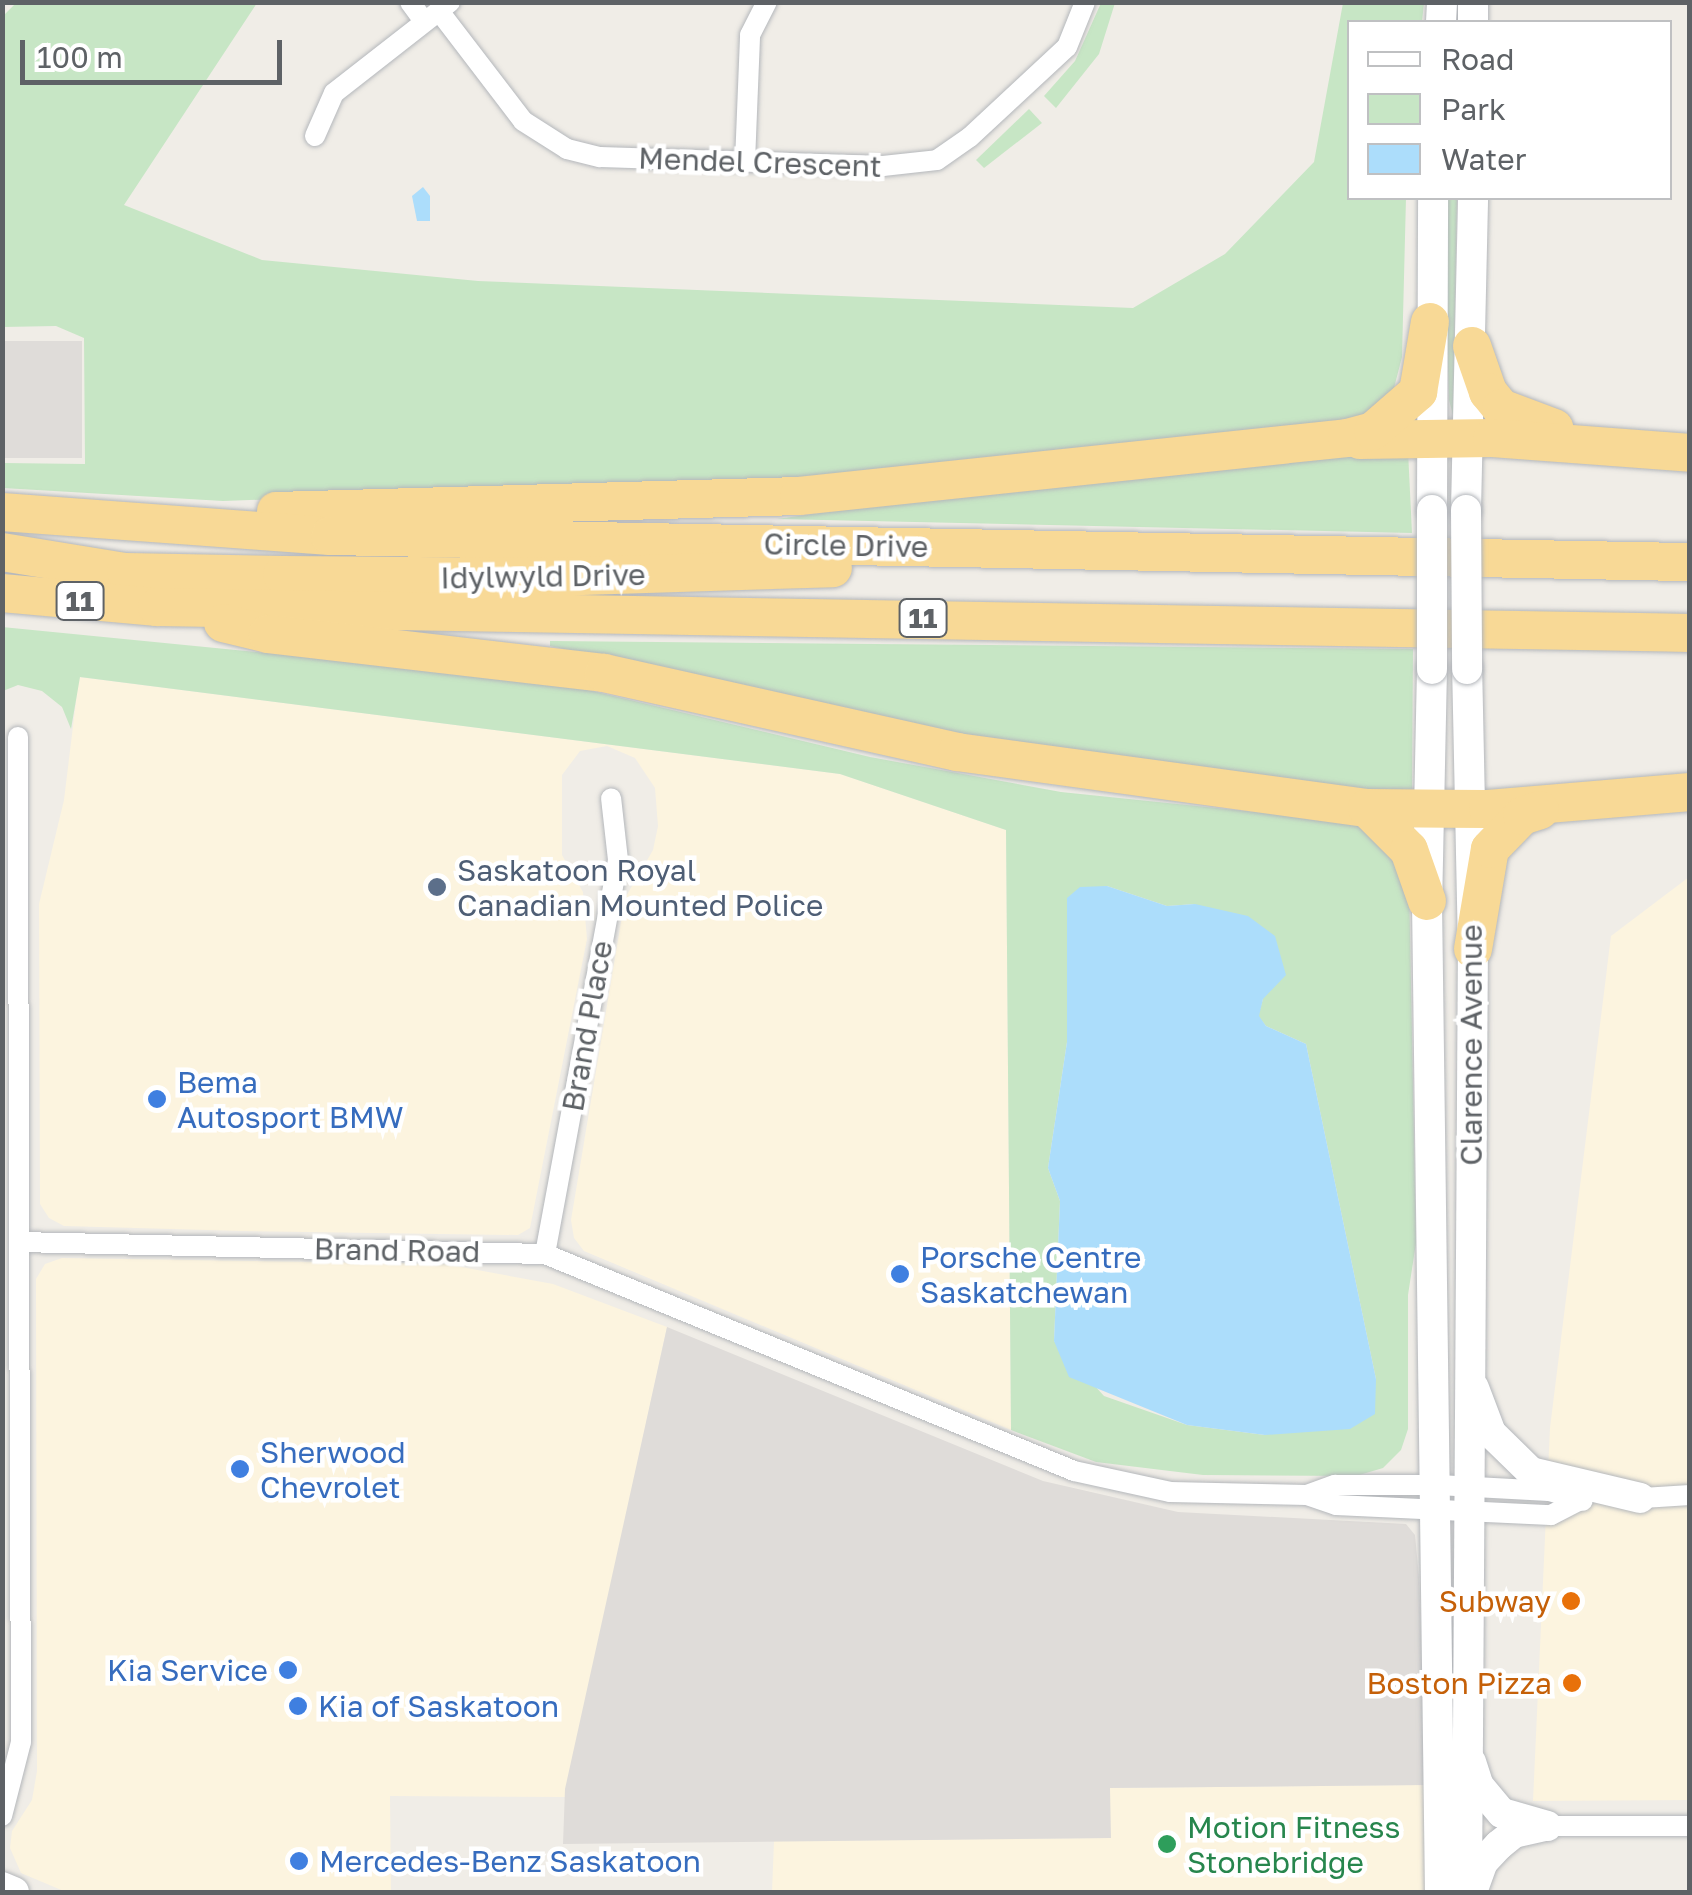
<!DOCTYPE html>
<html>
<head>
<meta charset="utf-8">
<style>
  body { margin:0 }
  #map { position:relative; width:1692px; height:1895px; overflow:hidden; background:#f0ede7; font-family:"Golos Text",sans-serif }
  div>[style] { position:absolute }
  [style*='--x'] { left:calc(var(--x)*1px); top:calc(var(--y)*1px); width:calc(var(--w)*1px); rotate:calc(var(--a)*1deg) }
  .commercial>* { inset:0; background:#fcf4df }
  .industrial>* { inset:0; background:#dfdcd9; transform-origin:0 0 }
  .green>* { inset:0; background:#c7e6c5 }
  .water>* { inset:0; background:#acddfb }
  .roads { filter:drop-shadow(0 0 2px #b4b7bb) drop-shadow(0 0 2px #b4b7bb) }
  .street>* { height:20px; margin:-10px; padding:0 10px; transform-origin:10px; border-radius:10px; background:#fff }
  .secondary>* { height:30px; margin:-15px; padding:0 15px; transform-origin:15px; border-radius:15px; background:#fff }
  .highway>* { height:38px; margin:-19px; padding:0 19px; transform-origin:19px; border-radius:19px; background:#f8d996 }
  .bridges { filter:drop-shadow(0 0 2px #b3b6bb) drop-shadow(0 0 2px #b3b6bb) }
  .secondary-bridge>* { height:30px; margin:-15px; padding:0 15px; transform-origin:15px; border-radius:15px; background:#fff }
  .dots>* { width:28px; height:28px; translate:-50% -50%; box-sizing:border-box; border:5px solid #fff; border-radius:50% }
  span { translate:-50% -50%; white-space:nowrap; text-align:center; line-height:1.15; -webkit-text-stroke:9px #fff; paint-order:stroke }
  .shield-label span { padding:2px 8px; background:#fff; border:2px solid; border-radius:8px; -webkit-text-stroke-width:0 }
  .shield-label { font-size:28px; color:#5e6266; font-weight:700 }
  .street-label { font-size:30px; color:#5e6266 }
  .service-label { font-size:30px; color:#4e5e75 }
  .left { translate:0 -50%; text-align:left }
  .shop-label { font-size:30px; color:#366cbe }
  .right { translate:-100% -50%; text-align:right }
  .food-label { font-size:30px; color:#c56008 }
  .leisure-label { font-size:30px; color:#27864d }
  .frame { position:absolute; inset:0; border:5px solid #5e6266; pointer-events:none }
  .legend { position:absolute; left:1347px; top:20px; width:325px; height:180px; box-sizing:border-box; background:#fff; border:2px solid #bfc0c2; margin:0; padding:12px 18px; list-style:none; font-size:30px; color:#5e6266 }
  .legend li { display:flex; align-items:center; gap:20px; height:50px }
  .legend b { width:50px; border:2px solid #bfc0c2 }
  .scale { position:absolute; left:20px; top:40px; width:262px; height:45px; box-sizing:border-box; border:5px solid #5e6266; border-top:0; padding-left:12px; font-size:30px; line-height:35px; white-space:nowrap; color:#5e6266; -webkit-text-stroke:8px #fff; paint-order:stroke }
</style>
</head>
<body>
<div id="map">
  <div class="commercial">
    <div style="clip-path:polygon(79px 677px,840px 774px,1006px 830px,1011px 1430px,584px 1251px,574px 1238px,571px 1220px,625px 898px,653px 850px,658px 826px,655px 788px,635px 758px,607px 746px,580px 751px,562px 775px,562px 855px,583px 892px,587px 939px,530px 1228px,518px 1235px,242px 1231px,64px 1226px,49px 1218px,40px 1204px,39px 904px,64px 800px)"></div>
    <div style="clip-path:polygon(1689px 877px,1689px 1800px,1533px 1801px,1550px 1428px,1611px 936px)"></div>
    <div style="clip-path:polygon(62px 1258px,445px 1264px,553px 1284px,667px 1327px,565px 1797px,390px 1796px,391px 1892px,66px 1892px,21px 1873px,10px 1848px,12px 1831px,32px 1800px,37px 1771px,36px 1279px,45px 1264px)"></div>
    <div style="clip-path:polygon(1426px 1785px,1427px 1892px,772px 1892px,774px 1841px,1110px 1838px,1110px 1788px)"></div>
  </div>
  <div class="industrial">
    <div style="left:3px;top:341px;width:79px;height:117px"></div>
    <div style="clip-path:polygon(667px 1327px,1043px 1481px,1178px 1512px,1406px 1524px,1415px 1535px,1419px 1578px,1426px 1785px,1110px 1788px,1111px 1838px,563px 1844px,565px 1789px)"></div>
  </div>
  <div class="green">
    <div style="clip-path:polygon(16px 3px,257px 3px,124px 205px,262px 260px,478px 281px,1133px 308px,1225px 254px,1314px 162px,1343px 3px,1424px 3px,1422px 22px,1350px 22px,1350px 198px,1406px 198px,1402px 357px,1394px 388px,1362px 420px,846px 479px,223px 501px,3px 488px,3px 463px,85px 464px,84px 338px,56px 326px,3px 327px,2px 17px)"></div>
    <div style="clip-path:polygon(1101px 3px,1115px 3px,1099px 54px,1056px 108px,1044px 96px,1075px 61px)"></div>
    <div style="clip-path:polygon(1029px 109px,1042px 123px,984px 168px,976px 160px)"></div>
    <div style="clip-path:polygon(1443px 198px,1457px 198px,1453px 415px,1449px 400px)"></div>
    <div style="clip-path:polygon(1408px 451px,1412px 533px,777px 519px,1162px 465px)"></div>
    <div style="clip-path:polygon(evenodd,2px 627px,550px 681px,870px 757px,1061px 792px,1370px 824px,1409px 880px,1416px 1243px,1408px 1295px,1408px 1429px,1401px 1450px,1383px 1468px,1356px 1476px,1203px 1475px,1096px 1462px,1011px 1430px,1006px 830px,840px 774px,80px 677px,71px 729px,62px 707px,42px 691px,18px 685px,3px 691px,2px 627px,1107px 886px,1167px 906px,1195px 904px,1263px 999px,1258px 1016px,1266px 1026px,1306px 1044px,1376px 1379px,1265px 1435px,1187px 1425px,1104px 1396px,1054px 1341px,1060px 1201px,1048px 1168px,1067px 1042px,1068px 898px,1107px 886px)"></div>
    <div style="clip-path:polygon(550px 641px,1413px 649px,1412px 791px,1404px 796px,982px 738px,550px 646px)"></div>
  </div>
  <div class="water">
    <div style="clip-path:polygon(423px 187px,430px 196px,430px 221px,417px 221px,412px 196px)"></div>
    <div style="clip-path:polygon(1107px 886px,1167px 906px,1195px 904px,1248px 916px,1275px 936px,1286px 975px,1263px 999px,1259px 1016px,1266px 1026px,1306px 1044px,1376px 1379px,1375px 1414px,1350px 1429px,1265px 1435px,1187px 1425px,1069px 1377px,1054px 1341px,1060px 1201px,1048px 1168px,1067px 1042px,1067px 898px,1080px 887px)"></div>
  </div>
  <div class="roads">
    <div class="street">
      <div style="--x:410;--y:2;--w:24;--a:54"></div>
      <div style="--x:450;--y:2;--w:14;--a:141"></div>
      <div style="--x:439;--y:11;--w:138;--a:52.6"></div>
      <div style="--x:523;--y:121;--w:52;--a:32.5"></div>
      <div style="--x:567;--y:149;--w:34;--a:14"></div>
      <div style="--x:600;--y:157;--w:283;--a:1.8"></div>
      <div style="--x:883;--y:166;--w:54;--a:-6.3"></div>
      <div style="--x:937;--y:160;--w:40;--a:-34.9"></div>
      <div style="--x:970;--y:137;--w:132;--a:-42.9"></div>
      <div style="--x:1067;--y:47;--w:48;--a:-68.2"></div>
      <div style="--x:315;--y:136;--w:47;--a:-66.2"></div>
      <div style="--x:334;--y:93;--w:133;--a:-38"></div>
      <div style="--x:745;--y:162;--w:127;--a:-87.7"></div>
      <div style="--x:750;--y:35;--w:37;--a:-63"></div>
      <div style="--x:18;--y:737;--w:505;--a:89.89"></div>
      <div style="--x:545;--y:1254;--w:401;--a:-79.5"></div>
      <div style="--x:618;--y:860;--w:62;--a:-96.4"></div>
      <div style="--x:1307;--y:1495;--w:30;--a:-20"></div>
      <div style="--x:1335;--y:1485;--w:103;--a:0"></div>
      <div style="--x:1438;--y:1485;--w:111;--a:3.1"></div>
      <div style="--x:1549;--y:1491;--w:35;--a:16"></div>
      <div style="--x:1627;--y:1499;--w:63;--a:-3.6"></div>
      <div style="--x:2;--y:1816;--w:76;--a:-75.6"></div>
      <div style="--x:21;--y:1742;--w:500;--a:-90.23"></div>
      <div style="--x:19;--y:1242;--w:526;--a:1.31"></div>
      <div style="--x:545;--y:1254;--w:572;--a:22.3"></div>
      <div style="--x:1074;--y:1471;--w:98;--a:12.3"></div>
      <div style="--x:1170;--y:1492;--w:137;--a:1.3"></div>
      <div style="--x:1307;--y:1495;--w:31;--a:19"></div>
      <div style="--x:1336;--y:1505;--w:215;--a:2.7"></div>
      <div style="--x:1551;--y:1515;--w:30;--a:-27"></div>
      <div style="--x:1547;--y:1826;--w:143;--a:0"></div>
    </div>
    <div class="secondary">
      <div style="--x:1441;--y:22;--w:20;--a:-87"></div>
      <div style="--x:1473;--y:22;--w:20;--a:-90"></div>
      <div style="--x:1432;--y:510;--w:312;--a:-89.8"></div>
      <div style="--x:1466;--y:510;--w:312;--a:-88.7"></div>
      <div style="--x:1432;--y:669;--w:232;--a:91.2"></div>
      <div style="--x:1427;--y:901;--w:991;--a:89.25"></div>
      <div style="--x:1474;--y:1388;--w:48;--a:69.3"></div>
      <div style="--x:1491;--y:1433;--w:56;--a:44.3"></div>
      <div style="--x:1531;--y:1472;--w:112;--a:13.4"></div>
      <div style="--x:1471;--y:1762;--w:25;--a:72"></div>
      <div style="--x:1479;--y:1786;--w:35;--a:50"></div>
      <div style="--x:1502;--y:1813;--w:47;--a:16.1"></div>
      <div style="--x:2;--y:1887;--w:13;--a:23"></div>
      <div style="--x:1467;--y:1892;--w:943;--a:-89.64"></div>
      <div style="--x:1473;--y:949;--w:280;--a:-91.2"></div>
      <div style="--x:1472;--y:1892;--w:32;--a:-70"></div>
      <div style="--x:1483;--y:1862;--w:23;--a:-47"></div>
      <div style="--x:1499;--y:1845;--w:19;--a:-39"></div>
      <div style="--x:1514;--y:1833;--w:32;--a:-13"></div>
    </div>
    <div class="highway">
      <div style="--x:1472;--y:346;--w:49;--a:70.8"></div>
      <div style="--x:1488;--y:392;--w:21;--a:51"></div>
      <div style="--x:1501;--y:408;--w:57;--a:20.7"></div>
      <div style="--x:1360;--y:440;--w:132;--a:-0.9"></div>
      <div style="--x:1492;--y:438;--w:199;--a:4.3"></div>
      <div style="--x:276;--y:511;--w:523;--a:-1.64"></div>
      <div style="--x:799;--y:496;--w:551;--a:-6.04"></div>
      <div style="--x:1347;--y:438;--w:27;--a:-15"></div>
      <div style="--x:1373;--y:431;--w:60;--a:-40.9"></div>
      <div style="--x:1418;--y:392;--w:71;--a:-80.3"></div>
      <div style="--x:2;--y:512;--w:329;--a:4.2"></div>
      <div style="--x:330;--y:536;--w:1360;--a:1.1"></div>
      <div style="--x:2;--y:552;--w:126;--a:9.2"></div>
      <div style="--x:126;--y:572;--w:156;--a:1.1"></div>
      <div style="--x:282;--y:575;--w:269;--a:0.4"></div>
      <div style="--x:551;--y:577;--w:282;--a:-1.8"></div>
      <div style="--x:2;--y:593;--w:156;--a:5.2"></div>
      <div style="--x:157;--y:607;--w:1533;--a:0.97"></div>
      <div style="--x:223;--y:623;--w:46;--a:13.7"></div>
      <div style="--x:268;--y:634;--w:338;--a:6.6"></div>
      <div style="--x:604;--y:673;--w:362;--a:12.6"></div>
      <div style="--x:957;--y:752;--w:414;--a:7.8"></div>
      <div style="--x:1367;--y:808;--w:121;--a:0.5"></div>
      <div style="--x:1488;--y:809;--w:203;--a:-4.8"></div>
      <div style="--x:1367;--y:808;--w:59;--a:45"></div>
      <div style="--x:1409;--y:850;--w:54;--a:70.6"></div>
      <div style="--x:1473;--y:949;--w:101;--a:-80.4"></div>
      <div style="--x:1490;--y:849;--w:46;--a:-45.9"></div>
      <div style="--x:1522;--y:816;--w:19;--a:-18"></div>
    </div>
  </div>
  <div class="bridges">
    <div class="secondary-bridge">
      <div style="--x:1466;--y:510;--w:159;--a:89.6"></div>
      <div style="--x:1432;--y:669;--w:159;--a:-90"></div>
    </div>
  </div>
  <div class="dots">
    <div style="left:437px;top:887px;background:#5c6f8a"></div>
    <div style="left:157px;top:1099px;background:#3f7fe0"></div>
    <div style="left:900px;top:1274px;background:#3f7fe0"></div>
    <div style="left:240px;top:1469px;background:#3f7fe0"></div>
    <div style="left:1571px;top:1601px;background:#e8710a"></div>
    <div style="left:288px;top:1670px;background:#3f7fe0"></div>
    <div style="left:1572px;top:1683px;background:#e8710a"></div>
    <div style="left:298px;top:1706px;background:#3f7fe0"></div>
    <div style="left:1167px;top:1844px;background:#2e9e5b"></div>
    <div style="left:299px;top:1861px;background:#3f7fe0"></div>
  </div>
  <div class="shield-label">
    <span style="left:80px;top:601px">11</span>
    <span style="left:923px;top:618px">11</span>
  </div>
  <div class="street-label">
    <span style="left:760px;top:162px;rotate:2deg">Mendel Crescent</span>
    <span style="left:846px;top:545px;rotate:1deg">Circle Drive</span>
    <span style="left:543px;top:576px;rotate:-1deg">Idylwyld Drive</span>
    <span style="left:587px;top:1026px;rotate:-80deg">Brand Place</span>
    <span style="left:1471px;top:1045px;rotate:-90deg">Clarence Avenue</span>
    <span style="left:397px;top:1250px;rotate:1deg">Brand Road</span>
  </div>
  <div class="service-label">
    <span class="left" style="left:457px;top:887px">Saskatoon Royal<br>Canadian Mounted Police</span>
  </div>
  <div class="shop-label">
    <span class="left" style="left:177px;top:1099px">Bema<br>Autosport BMW</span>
    <span class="left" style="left:920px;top:1274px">Porsche Centre<br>Saskatchewan</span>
    <span class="left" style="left:260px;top:1469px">Sherwood<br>Chevrolet</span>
    <span class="right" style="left:268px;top:1670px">Kia Service</span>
    <span class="left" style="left:318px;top:1706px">Kia of Saskatoon</span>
    <span class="left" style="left:319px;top:1861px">Mercedes-Benz Saskatoon</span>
  </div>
  <div class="food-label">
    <span class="right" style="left:1551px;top:1601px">Subway</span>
    <span class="right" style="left:1552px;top:1683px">Boston Pizza</span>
  </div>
  <div class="leisure-label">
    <span class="left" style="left:1187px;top:1844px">Motion Fitness<br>Stonebridge</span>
  </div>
  <div class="frame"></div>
  <ul class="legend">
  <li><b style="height:12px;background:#fff"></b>Road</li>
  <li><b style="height:28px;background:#c7e6c5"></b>Park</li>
  <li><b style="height:28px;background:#acddfb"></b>Water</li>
  </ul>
  <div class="scale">100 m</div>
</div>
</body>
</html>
